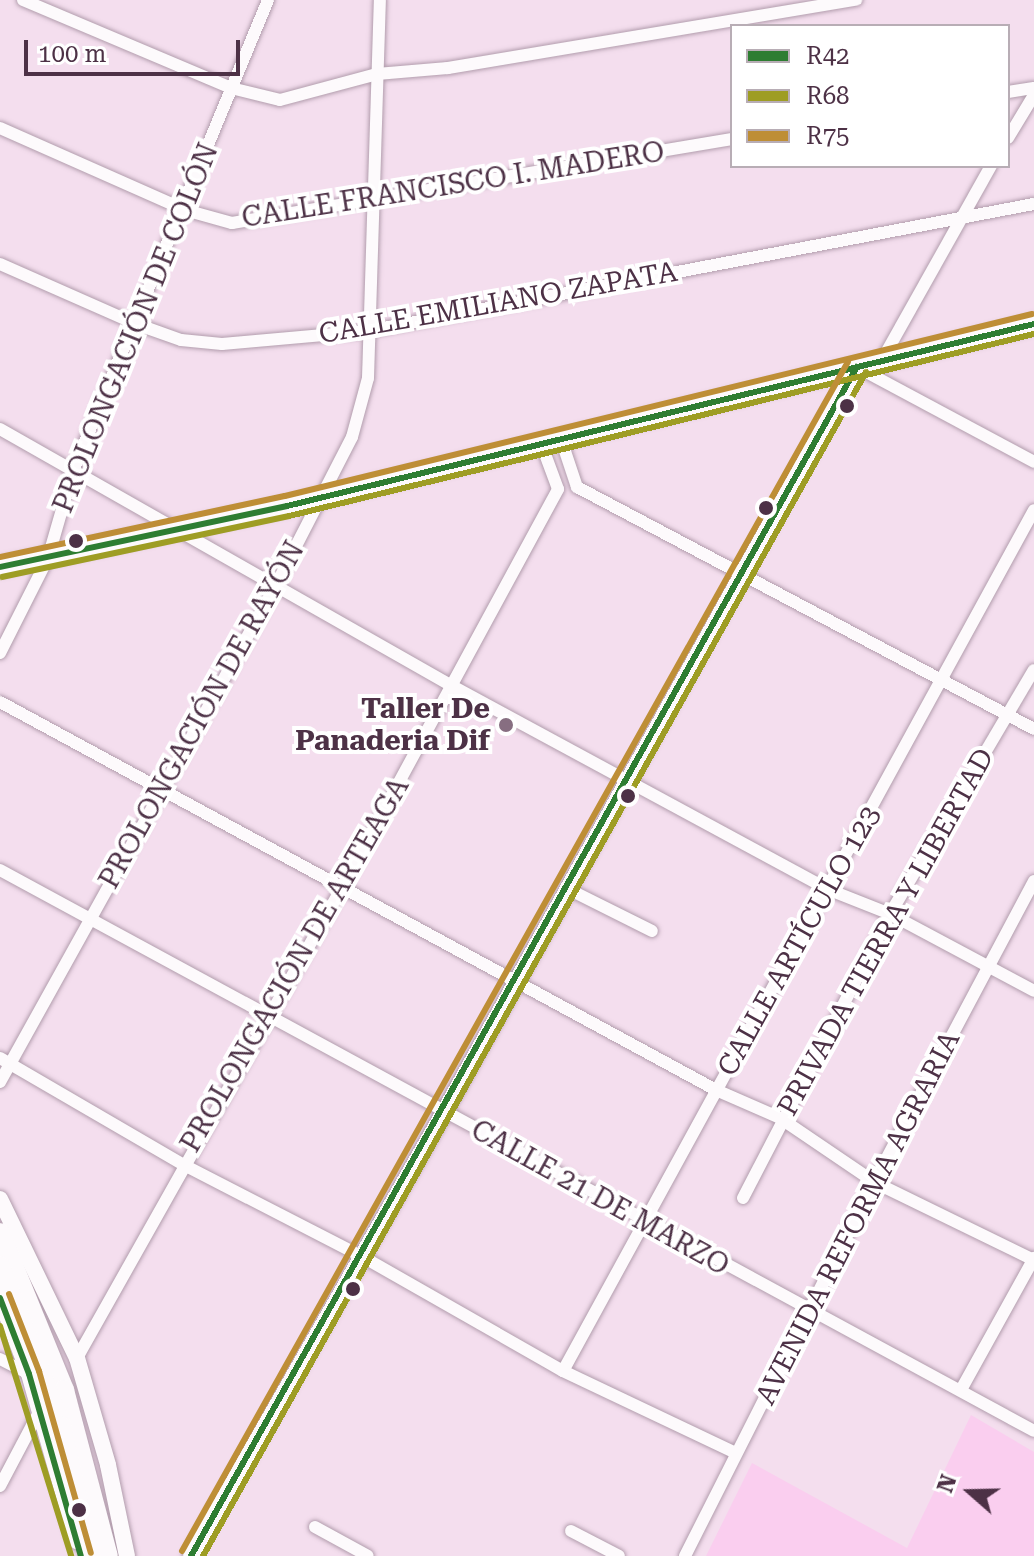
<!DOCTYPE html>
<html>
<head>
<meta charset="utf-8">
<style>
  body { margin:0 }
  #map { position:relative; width:1034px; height:1556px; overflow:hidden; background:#f4deee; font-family:"Roboto Serif",serif }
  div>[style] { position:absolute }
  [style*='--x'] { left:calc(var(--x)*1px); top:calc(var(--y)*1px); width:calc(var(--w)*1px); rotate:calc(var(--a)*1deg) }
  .built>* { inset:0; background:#faceef }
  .roads { filter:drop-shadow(0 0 2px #b29dad) drop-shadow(0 0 2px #b29dad) }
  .minor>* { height:12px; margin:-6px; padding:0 6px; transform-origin:6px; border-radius:6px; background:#fdfafc }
  .tertiary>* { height:16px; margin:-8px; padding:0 8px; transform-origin:8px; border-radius:8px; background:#fdfafc }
  .secondary>* { height:18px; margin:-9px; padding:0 9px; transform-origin:9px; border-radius:9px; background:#fdfafc }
  .primary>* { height:20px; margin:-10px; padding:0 10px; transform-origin:10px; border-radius:10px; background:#fdfafc }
  .bus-1>* { height:6px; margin:-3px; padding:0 3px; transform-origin:3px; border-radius:3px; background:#2e7d32 }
  .bus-2>* { height:6px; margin:-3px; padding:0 3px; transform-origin:3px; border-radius:3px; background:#9e9d24 }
  .bus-3>* { height:6px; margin:-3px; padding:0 3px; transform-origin:3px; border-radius:3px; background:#be8e36 }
  .dots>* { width:22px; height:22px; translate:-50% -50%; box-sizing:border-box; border:4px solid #fff; border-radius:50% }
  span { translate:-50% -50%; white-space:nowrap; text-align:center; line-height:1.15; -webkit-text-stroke:8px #fff; paint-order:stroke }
  .street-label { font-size:28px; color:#4d3146 }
  .poi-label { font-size:28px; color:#4d3146; font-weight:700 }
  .right { translate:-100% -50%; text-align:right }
  .legend { position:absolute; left:730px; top:24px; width:280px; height:144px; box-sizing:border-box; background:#fff; border:2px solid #b8adb5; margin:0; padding:10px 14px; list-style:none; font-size:24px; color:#4d3146 }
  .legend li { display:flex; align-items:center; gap:16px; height:40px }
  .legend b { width:40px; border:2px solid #b8adb5 }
  .north { position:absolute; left:930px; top:1452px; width:80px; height:80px; -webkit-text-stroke:6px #fff; paint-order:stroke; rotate:290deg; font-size:22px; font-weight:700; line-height:32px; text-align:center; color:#4d3146 }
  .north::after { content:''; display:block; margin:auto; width:28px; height:36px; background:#4d3146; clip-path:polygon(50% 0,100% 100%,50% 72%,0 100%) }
  .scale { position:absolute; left:24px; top:40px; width:216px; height:36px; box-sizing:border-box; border:4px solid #4d3146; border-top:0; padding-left:10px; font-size:24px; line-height:28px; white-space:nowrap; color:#4d3146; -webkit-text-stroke:6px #fff; paint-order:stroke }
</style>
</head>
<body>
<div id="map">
  <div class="built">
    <div style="clip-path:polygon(971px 1415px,1034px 1452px,1034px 1556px,706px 1556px,752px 1463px,907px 1548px)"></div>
  </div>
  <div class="roads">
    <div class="minor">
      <div style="--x:23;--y:0;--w:226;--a:22.9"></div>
      <div style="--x:231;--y:88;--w:50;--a:13.8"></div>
      <div style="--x:280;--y:100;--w:100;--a:-15"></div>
      <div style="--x:377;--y:74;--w:71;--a:-4.8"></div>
      <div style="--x:448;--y:68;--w:414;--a:-9.5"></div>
      <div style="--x:1008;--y:92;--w:26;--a:-9"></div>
      <div style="--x:0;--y:128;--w:202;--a:23.9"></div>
      <div style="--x:185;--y:210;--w:49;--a:15.5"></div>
      <div style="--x:232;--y:223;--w:507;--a:-9.54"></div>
      <div style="--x:1008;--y:138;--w:50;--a:-58.8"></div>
      <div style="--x:0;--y:264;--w:149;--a:23.8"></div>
      <div style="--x:136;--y:324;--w:48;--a:19.6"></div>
      <div style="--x:181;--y:340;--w:41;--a:5.6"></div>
      <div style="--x:222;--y:344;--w:147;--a:-5.1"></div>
      <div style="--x:368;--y:331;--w:678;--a:-10.8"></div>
      <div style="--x:882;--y:360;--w:223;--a:-60.7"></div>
      <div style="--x:857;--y:367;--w:201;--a:28.2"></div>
      <div style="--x:0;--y:429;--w:520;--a:29.62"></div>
      <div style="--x:452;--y:686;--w:426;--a:28.4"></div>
      <div style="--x:827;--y:889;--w:68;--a:21.6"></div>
      <div style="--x:890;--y:914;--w:163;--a:28.1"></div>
      <div style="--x:561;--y:439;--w:51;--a:71.6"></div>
      <div style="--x:577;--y:487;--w:517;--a:27.9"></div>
      <div style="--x:0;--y:653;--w:106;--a:-63.2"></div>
      <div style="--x:48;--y:558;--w:94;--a:-73.9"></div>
      <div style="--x:74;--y:468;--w:507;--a:-67.48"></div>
      <div style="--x:0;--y:702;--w:814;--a:28.45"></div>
      <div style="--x:716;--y:1090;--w:70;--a:23.6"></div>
      <div style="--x:780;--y:1118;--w:114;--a:34.2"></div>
      <div style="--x:874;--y:1182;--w:178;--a:26"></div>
      <div style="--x:0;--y:870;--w:1176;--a:28.48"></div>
      <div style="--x:566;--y:888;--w:96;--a:26.6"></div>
      <div style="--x:0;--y:1058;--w:211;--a:30.2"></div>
      <div style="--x:182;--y:1164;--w:203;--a:27.2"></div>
      <div style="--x:363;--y:1257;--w:230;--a:29.7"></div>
      <div style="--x:563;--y:1371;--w:191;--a:25.4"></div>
      <div style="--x:0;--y:1082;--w:568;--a:-60.96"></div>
      <div style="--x:276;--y:585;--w:166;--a:-62.8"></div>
      <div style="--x:352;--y:437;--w:61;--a:-74.8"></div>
      <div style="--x:368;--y:378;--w:378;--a:-88.2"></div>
      <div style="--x:743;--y:1198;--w:320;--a:-62.6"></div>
      <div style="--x:890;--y:914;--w:283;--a:-59.5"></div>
      <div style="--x:77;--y:1358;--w:538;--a:-60.62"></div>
      <div style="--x:341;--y:889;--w:455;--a:-61.5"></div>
      <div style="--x:558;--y:489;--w:49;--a:-110.3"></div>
      <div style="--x:0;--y:1359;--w:33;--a:27"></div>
      <div style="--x:563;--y:1371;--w:981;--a:-61.32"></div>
      <div style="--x:962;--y:1388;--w:149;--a:-61"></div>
      <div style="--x:0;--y:1486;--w:86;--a:-62.2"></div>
      <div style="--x:315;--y:1527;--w:60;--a:28.7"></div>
      <div style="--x:571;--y:1531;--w:54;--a:27.5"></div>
      <div style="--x:685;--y:1556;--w:419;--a:-63.2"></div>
      <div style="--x:874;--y:1182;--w:341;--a:-62"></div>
    </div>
    <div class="tertiary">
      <div style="--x:0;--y:1199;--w:177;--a:64.2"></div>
      <div style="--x:77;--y:1358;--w:111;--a:73.8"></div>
      <div style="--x:108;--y:1465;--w:93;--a:78.2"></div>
      <div style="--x:0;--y:1298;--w:81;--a:69.1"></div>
      <div style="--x:29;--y:1374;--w:174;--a:74"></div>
      <div style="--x:191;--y:1556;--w:511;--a:-60.32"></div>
      <div style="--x:444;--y:1112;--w:852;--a:-61"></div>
    </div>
    <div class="secondary">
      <div style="--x:0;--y:567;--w:293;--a:-12"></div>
      <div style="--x:287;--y:506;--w:769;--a:-13.69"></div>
    </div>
    <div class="primary">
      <div style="--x:0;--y:1233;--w:170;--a:67.8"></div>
      <div style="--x:64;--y:1390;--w:172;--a:75.2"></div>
      <div style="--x:0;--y:1266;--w:171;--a:69.1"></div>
      <div style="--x:61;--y:1426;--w:133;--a:77.4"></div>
    </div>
  </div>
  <div class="bus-1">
    <div style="--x:0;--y:567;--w:293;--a:-12"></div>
    <div style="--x:287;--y:506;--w:769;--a:-13.69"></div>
    <div style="--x:0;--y:1298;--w:81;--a:69.1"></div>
    <div style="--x:29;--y:1374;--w:189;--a:74.1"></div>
    <div style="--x:191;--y:1556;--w:1363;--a:-60.75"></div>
  </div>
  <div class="bus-2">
    <div style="--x:2;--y:577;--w:293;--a:-12"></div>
    <div style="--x:289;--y:516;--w:767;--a:-13.73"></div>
    <div style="--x:0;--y:1326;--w:241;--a:72.8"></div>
    <div style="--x:203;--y:1556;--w:1357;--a:-60.75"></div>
  </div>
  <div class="bus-3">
    <div style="--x:0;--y:557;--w:291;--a:-12.1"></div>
    <div style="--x:285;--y:496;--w:769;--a:-13.69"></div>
    <div style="--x:9;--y:1294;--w:83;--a:68.7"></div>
    <div style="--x:39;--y:1371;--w:189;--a:74.1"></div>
    <div style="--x:182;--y:1551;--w:1363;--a:-60.75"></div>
  </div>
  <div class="dots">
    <div style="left:847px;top:406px;background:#4d3146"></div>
    <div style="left:766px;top:508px;background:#4d3146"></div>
    <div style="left:76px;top:541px;background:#4d3146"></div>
    <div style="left:506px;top:725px;background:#876e81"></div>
    <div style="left:628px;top:796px;background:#4d3146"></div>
    <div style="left:353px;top:1289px;background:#4d3146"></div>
    <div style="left:79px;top:1510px;background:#4d3146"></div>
  </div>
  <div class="street-label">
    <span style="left:453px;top:185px;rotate:-9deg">CALLE FRANCISCO I. MADERO</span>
    <span style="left:498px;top:303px;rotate:-10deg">CALLE EMILIANO ZAPATA</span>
    <span style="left:136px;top:328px;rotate:-68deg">PROLONGACIÓN DE COLÓN</span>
    <span style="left:202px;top:715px;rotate:-61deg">PROLONGACIÓN DE RAYÓN</span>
    <span style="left:886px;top:932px;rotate:-61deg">PRIVADA TIERRA Y LIBERTAD</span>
    <span style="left:799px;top:941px;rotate:-61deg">CALLE ARTÍCULO 123</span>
    <span style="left:295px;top:965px;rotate:-60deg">PROLONGACIÓN DE ARTEAGA</span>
    <span style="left:600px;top:1198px;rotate:29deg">CALLE 21 DE MARZO</span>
    <span style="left:858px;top:1218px;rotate:-63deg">AVENIDA REFORMA AGRARIA</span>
  </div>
  <div class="poi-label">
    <span class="right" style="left:490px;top:725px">Taller De<br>Panaderia Dif</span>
  </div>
  <ul class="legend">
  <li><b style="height:10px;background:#2e7d32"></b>R42</li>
  <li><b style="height:10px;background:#9e9d24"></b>R68</li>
  <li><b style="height:10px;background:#be8e36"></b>R75</li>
  </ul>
  <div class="north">N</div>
  <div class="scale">100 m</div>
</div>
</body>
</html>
